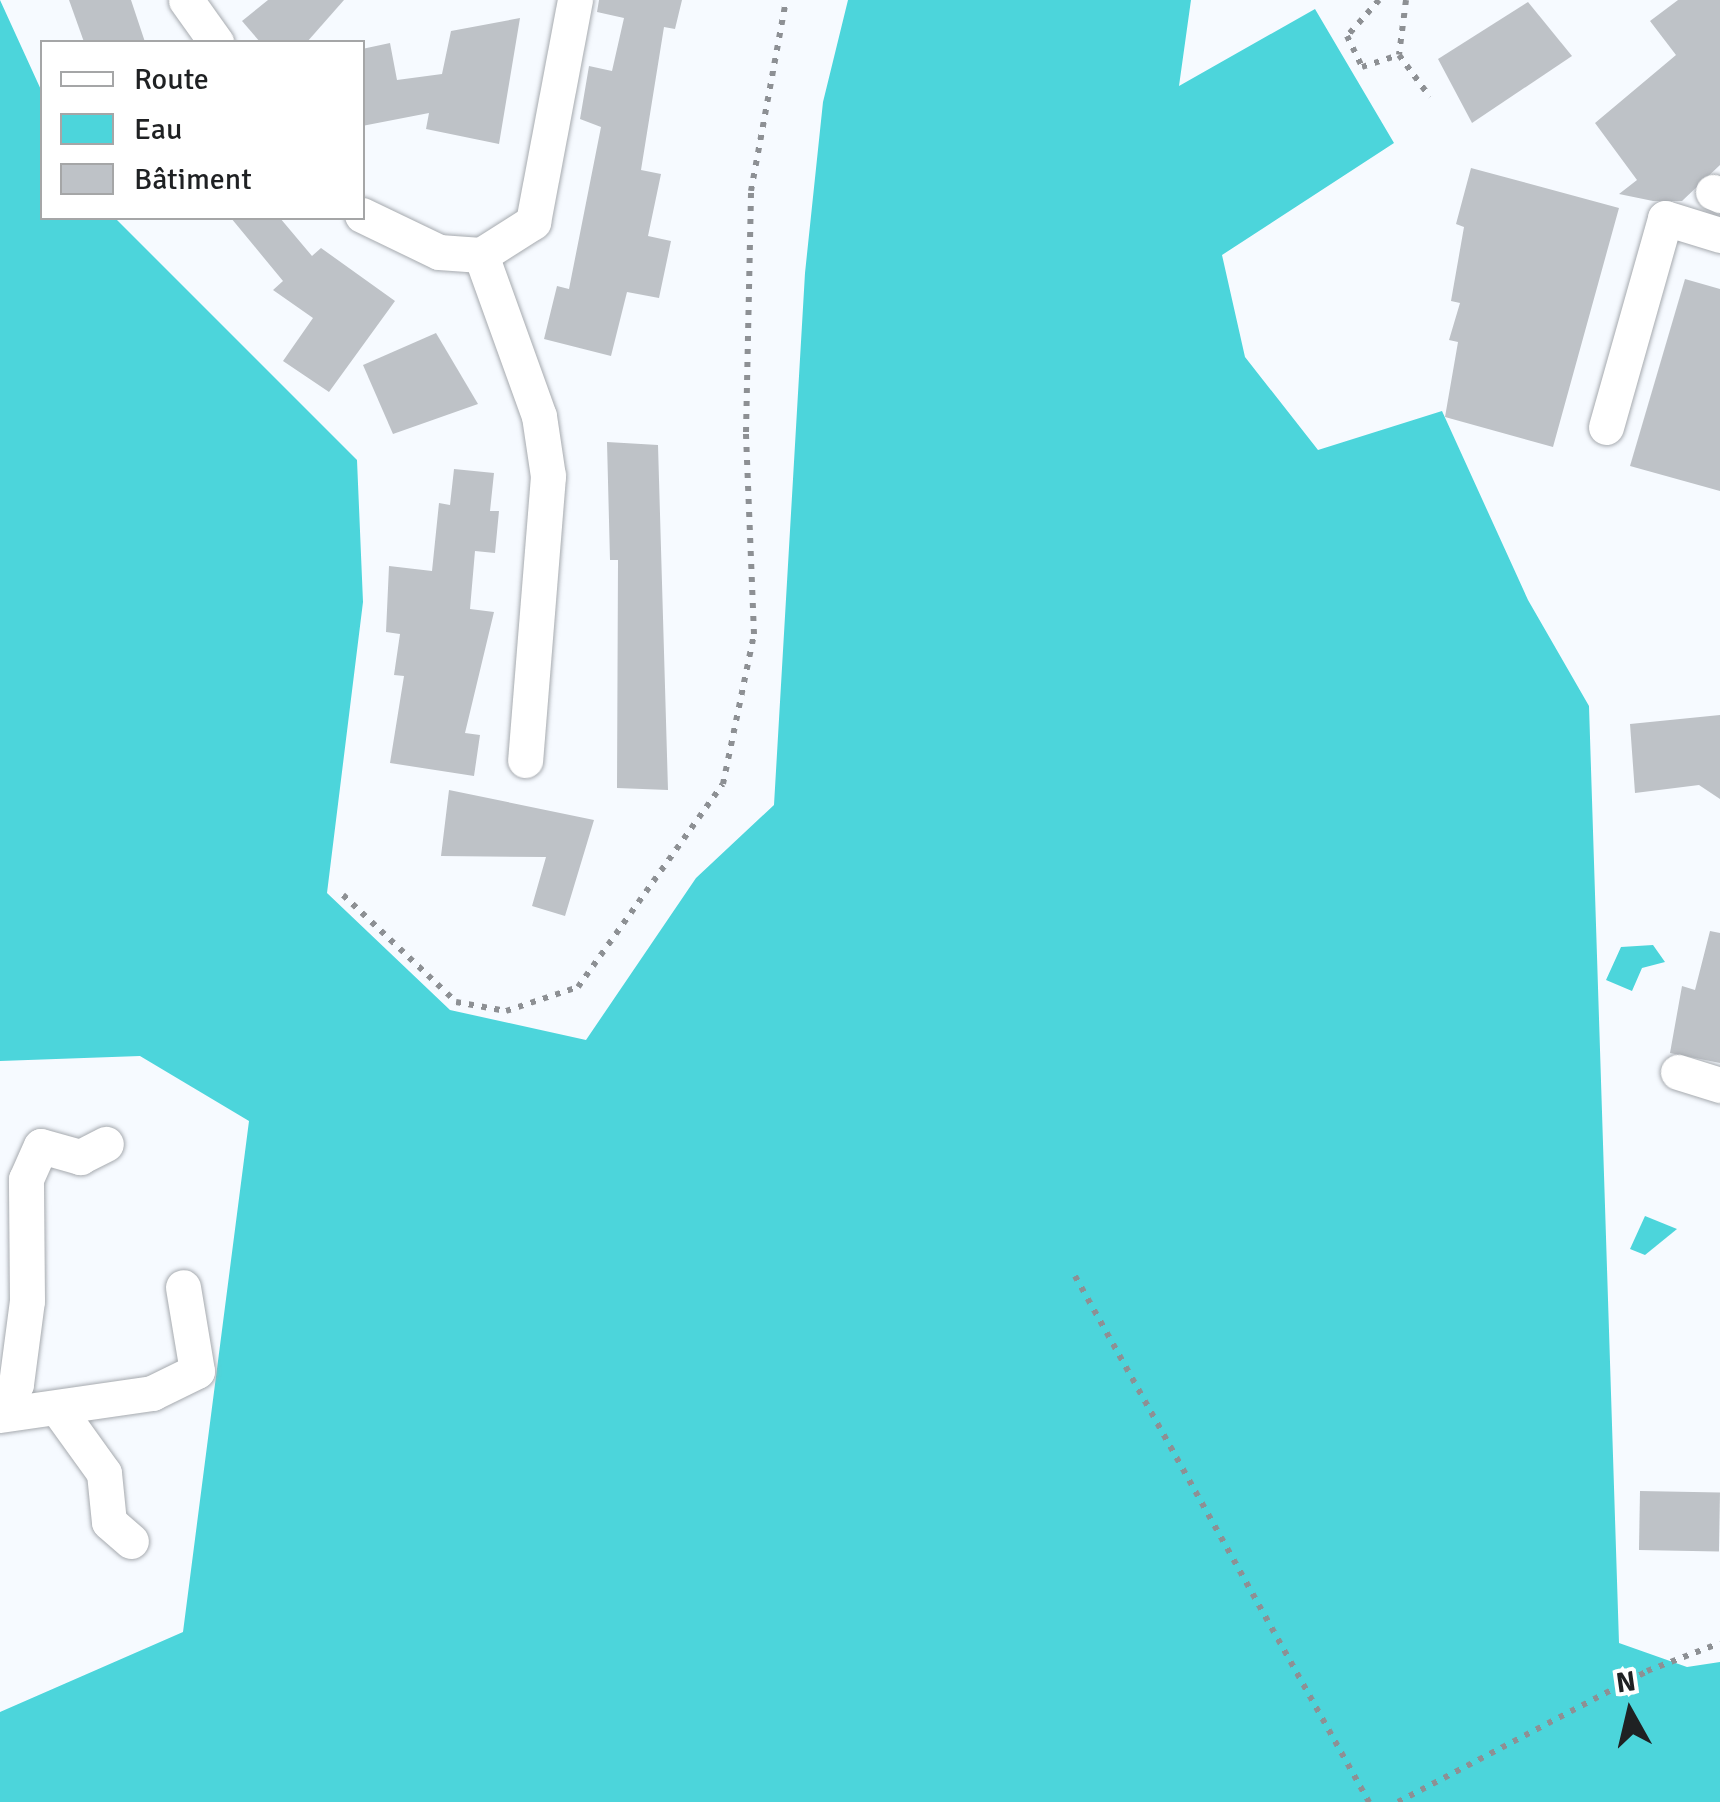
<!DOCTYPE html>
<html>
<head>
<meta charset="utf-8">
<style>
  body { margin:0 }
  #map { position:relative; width:1720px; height:1802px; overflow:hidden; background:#f6faff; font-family:Signika,sans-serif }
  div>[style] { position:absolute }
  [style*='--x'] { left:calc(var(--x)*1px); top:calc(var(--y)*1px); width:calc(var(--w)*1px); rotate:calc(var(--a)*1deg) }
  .water>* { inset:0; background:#4cd5db }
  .building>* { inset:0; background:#bec2c7; transform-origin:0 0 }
  .path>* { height:6px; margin-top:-3px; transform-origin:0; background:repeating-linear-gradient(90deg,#8d9094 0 5px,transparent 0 13px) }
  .roads { filter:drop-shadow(0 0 2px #a6aaaf) drop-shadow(0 0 2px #a6aaaf) }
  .minor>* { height:35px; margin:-17.5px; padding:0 17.5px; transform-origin:17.5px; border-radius:17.5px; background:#fff }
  span { translate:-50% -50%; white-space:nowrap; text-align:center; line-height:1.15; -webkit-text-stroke:9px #fff; paint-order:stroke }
  .legend { position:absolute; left:40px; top:40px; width:325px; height:180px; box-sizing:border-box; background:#fff; border:2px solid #a5a6a7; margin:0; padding:12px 18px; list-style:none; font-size:30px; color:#1f2123 }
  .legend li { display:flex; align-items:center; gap:20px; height:50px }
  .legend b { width:50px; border:2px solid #a5a6a7 }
  .north { position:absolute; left:1580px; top:1662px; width:100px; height:100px; -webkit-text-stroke:8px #fff; paint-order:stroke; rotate:352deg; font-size:28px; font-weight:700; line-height:40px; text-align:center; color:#1f2123 }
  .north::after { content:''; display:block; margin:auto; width:35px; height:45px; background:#1f2123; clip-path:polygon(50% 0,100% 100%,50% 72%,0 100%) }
</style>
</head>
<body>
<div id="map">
  <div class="water">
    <div style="clip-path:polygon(0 0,42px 92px,42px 218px,115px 218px,357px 460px,363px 602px,327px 893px,450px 1010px,586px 1040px,696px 878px,774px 805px,805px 273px,823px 102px,848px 0,1191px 0,1179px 86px,1315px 9px,1394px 143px,1222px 255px,1245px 357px,1318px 450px,1442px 411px,1528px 600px,1589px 706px,1619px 1643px,1687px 1667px,1720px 1662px,1720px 1802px,0 1802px,0 1712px,183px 1632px,249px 1121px,140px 1056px,0 1061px)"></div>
    <div style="clip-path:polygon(1653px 945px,1665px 962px,1642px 968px,1632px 991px,1606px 980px,1621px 947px)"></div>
    <div style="clip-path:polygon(1645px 1216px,1677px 1229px,1645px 1255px,1630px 1249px)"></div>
  </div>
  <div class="building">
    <div style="clip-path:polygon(69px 0,131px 0,145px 42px,84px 42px)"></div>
    <div style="clip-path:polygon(268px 0,344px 0,307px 42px,260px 42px,242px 21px)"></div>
    <div style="clip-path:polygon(599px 0,682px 0,675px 29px,664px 27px,641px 170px,661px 174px,648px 236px,671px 241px,659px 298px,627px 292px,611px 356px,544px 339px,557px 286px,569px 289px,601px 127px,580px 119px,589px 66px,612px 71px,624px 18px,597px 12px)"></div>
    <div style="clip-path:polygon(1678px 0,1720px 0,1720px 165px,1682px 201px,1653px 201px,1619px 194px,1637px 180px,1595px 123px,1676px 55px,1650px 21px)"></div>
    <div style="clip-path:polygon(1528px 2px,1572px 56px,1472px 123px,1438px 59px)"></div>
    <div style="clip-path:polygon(520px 18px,499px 144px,426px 129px,429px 113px,362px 126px,362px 49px,390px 43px,397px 80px,442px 74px,451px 31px)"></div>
    <div style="clip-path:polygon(1471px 168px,1619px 208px,1553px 447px,1445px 417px,1458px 342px,1449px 340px,1460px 303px,1451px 301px,1464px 227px,1456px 224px)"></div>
    <div style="clip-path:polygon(231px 218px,280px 218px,312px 256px,321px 248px,395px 301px,329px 392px,283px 361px,313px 318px,273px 290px,283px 281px)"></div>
    <div style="clip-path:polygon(1685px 279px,1720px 289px,1720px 491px,1630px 466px)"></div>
    <div style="clip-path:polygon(436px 333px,478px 404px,393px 434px,363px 365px)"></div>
    <div style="clip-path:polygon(607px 442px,658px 445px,668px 790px,617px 788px,618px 560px,610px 560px)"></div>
    <div style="clip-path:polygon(454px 469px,494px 473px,490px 511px,499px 511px,495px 553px,475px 551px,470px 609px,494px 612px,465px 733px,480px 735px,474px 776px,390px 763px,404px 676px,394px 675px,400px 634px,386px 632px,389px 566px,432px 571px,439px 503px,450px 505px)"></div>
    <div style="clip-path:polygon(1720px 715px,1720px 799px,1699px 785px,1635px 793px,1630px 724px)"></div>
    <div style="clip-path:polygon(449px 790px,594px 820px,565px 916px,532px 906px,546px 857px,441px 856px)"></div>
    <div style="clip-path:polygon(1710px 931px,1720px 933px,1720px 1063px,1670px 1053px,1682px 986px,1695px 990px)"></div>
    <div style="left:1640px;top:1491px;width:80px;height:59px;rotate:1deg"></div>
  </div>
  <div class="path">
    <div style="--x:1379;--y:0;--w:48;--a:131.6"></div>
    <div style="--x:1347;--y:36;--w:34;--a:64"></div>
    <div style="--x:1362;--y:67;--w:39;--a:-18"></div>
    <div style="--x:1406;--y:0;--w:55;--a:97.3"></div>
    <div style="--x:1399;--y:55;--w:52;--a:53.6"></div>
    <div style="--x:343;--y:895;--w:156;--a:43.4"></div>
    <div style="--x:456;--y:1002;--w:51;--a:10.2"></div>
    <div style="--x:506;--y:1011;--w:76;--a:-18.4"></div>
    <div style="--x:578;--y:987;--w:249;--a:-54.5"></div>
    <div style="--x:723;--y:784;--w:153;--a:-78.3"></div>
    <div style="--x:754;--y:634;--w:202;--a:-92.3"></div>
    <div style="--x:746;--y:432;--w:241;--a:-88.8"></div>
    <div style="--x:751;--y:191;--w:194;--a:-79.6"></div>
    <div style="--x:1075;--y:1276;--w:603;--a:60.8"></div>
    <div style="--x:1398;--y:1802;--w:281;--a:-27.7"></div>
    <div style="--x:1647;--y:1671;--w:78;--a:-21"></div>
  </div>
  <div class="roads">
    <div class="minor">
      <div style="--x:186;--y:0;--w:52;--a:54.5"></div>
      <div style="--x:1713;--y:192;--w:8;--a:23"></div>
      <div style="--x:362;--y:215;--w:85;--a:25.7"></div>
      <div style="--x:439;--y:252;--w:42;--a:4.1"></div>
      <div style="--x:481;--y:255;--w:62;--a:-32.4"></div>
      <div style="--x:533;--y:222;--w:226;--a:-79.3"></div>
      <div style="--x:481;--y:255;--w:171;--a:70.2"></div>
      <div style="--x:539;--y:416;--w:61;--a:81.5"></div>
      <div style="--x:548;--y:476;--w:285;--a:94.6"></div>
      <div style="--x:1606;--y:427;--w:217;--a:-74.2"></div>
      <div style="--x:1665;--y:218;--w:58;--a:17.2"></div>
      <div style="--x:1678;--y:1072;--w:44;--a:17.2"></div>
      <div style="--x:58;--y:1409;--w:79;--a:54.3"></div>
      <div style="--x:104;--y:1473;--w:49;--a:84.2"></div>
      <div style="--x:109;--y:1522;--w:29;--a:41"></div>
      <div style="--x:0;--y:1413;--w:33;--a:-61"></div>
      <div style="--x:16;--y:1384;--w:84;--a:-82.5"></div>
      <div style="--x:27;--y:1301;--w:122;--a:-90.5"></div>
      <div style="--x:26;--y:1179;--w:36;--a:-66"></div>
      <div style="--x:41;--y:1146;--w:41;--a:15.8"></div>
      <div style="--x:80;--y:1157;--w:29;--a:-27"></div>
      <div style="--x:0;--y:1415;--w:154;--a:-8.2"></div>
      <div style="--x:152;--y:1393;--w:50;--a:-26.1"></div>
      <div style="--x:197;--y:1371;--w:85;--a:-99.5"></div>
    </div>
  </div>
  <ul class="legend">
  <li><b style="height:12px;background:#fff"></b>Route</li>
  <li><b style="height:28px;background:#4cd5db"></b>Eau</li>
  <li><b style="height:28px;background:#bec2c7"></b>Bâtiment</li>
  </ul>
  <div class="north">N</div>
</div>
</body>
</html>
